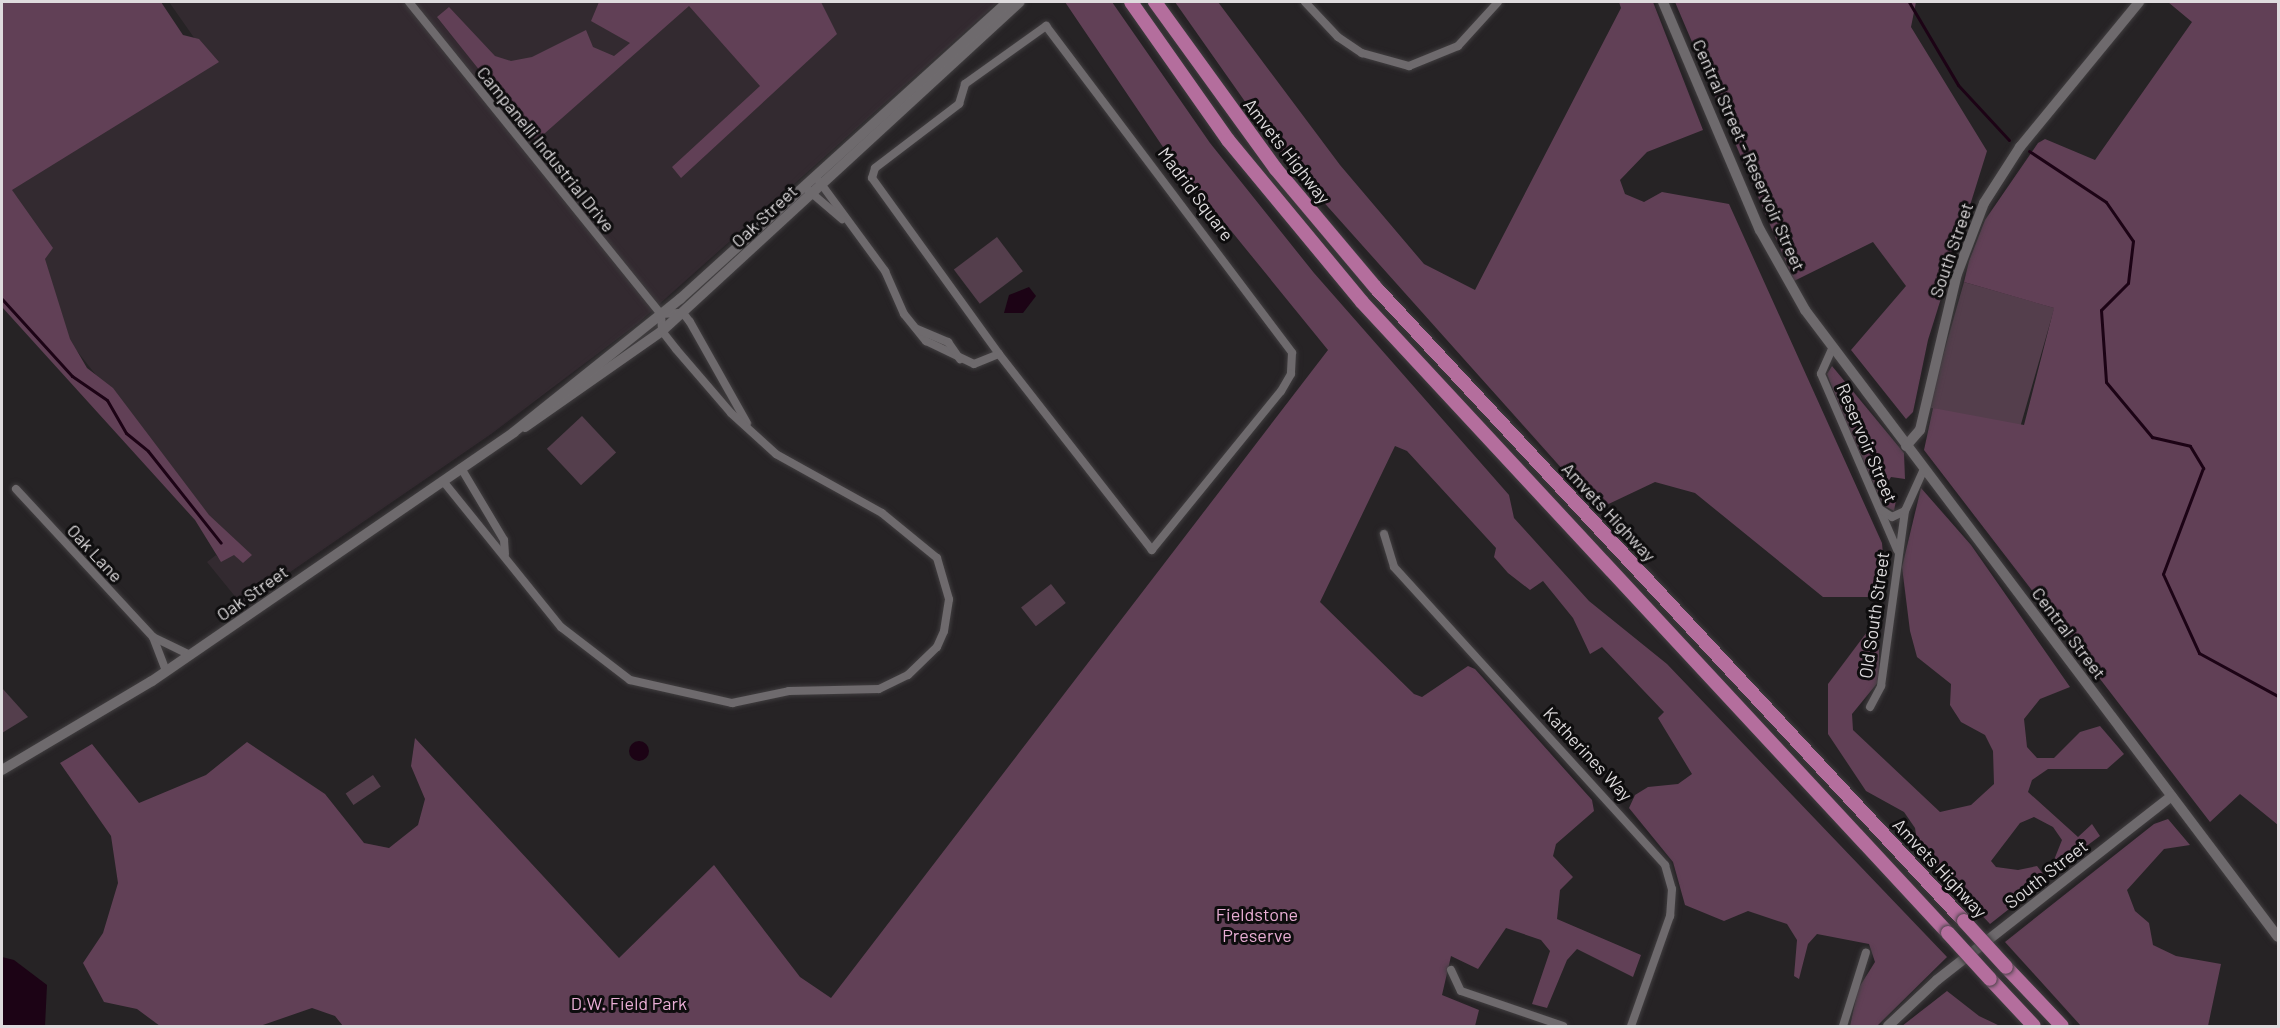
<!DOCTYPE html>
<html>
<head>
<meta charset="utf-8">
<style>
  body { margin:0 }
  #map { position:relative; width:2280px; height:1028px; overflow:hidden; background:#262325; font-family:Barlow,sans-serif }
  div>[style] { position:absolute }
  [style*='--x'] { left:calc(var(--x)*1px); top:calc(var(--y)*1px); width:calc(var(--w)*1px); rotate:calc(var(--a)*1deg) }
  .built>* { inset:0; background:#332a30 }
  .green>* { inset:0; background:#543e4c; transform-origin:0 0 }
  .forest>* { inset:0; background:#614056 }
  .water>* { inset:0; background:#1c0315 }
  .round { border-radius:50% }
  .stream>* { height:3px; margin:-1.5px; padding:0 1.5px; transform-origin:1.5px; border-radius:1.5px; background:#1c0315 }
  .roads { filter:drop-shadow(0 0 2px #413e40) drop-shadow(0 0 2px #413e40) }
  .street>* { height:8px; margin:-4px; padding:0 4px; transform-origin:4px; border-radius:4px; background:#6e6a6d }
  .secondary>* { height:10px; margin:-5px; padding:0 5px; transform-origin:5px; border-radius:5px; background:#6e6a6d }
  .highway>* { height:14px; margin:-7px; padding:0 7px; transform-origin:7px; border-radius:7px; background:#b46e9d }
  .bridges { filter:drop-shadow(0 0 2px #413e40) drop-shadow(0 0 2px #413e40) }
  .highway-bridge>* { height:14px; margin:-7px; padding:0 7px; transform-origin:7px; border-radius:7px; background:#b46e9d }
  span { translate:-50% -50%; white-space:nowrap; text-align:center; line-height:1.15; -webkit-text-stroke:6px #0e0d0e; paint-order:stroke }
  .street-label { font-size:18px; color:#dedbdd }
  .park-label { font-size:18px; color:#e9aed5 }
  .frame { position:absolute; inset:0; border:3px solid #dedbdd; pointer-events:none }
</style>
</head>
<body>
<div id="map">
  <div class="built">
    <div style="clip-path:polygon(169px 2px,998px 2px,637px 324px,491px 434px,242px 605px,207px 562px,216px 555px,222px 562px,207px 516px,62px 332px,7px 191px,209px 59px)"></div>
  </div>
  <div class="green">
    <div style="left:997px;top:237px;width:43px;height:54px;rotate:53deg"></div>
    <div style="left:1964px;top:282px;width:94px;height:130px;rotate:16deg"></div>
    <div style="left:582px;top:416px;width:50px;height:48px;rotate:47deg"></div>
    <div style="left:1051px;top:584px;width:24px;height:38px;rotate:52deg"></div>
    <div style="clip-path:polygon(2px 688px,28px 717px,2px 733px)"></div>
    <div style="left:373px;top:775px;width:14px;height:33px;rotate:56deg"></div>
  </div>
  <div class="forest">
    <div style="clip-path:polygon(3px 2px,161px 2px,183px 35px,199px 39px,219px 62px,12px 190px,53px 248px,45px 259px,70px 339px,87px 368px,113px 388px,209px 515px,252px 555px,243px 563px,234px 555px,221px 562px,195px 520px,2px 307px)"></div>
    <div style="clip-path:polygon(599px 2px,821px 2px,837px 34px,681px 178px,672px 167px,760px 86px,689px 6px,536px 141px,437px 17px,449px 7px,495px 56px,511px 61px,532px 57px,586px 30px,593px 47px,614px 56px,630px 43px,591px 21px)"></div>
    <div style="clip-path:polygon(1065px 2px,1112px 2px,1210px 143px,1314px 273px,1509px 495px,1514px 518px,1589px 601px,1667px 664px,1947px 957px,1877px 1026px,1850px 1026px,1858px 989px,1875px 962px,1869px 944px,1817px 934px,1808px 944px,1799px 979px,1794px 976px,1797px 940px,1787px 924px,1748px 911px,1724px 921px,1685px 905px,1673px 862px,1629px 808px,1635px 795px,1648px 787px,1678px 784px,1692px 774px,1658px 718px,1664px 712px,1602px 647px,1590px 654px,1573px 618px,1543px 581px,1530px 590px,1508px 573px,1494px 557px,1496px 548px,1407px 451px,1395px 446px,1320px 602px,1414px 694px,1422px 697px,1468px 666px,1475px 669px,1592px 800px,1594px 811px,1556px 844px,1553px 856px,1573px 877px,1560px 890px,1557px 919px,1641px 955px,1633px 977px,1577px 949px,1567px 960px,1547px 1008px,1532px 1004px,1550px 951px,1541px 940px,1506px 928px,1478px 969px,1451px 956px,1442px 995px,1479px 1010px,1475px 1026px,343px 1026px,335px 1016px,312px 1008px,260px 1026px,160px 1026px,137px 1009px,104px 1002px,83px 963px,103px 933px,118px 883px,111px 836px,60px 763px,92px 744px,139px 803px,206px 775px,247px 742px,325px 794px,364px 843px,389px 848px,418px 825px,425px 799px,411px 766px,415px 738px,619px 958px,714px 865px,800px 977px,831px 998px,1328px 350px,1163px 147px)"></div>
    <div style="clip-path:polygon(1175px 2px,1218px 2px,1340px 165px,1424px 264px,1475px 290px,1621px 8px,1619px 2px,1653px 2px,1703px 130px,1647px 152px,1620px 180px,1625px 194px,1644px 202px,1662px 192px,1729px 204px,1882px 543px,1884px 567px,1869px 597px,1823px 597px,1695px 493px,1655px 482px,1598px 509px,1286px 160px)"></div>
    <div style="clip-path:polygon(1675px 2px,1916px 2px,1911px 27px,1987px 151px,1928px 340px,1913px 412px,1906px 419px,1851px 350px,1906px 286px,1873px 242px,1794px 281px)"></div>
    <div style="clip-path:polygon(2168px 2px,2278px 2px,2278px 825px,2240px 794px,2210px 822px,1924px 450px,1933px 408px,2024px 425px,2054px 308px,1964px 282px,1969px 261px,1985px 220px,2038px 143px,2045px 139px,2095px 160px,2192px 22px)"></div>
    <div style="clip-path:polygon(1832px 366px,1904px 453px,1905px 479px,1891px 477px,1888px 482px,1889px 492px,1897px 495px,1894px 511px,1883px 505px,1843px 415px,1827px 374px)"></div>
    <div style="clip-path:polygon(1921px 488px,1971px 545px,2070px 687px,2040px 699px,2024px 719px,2027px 747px,2037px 758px,2054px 758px,2080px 732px,2100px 726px,2124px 754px,2107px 769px,2048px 769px,2032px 780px,2028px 792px,2078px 837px,2092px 824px,2100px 836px,2060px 866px,2054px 860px,2062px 840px,2053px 827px,2034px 817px,2020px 823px,1991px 861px,1996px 867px,2018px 870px,2037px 866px,2047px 879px,1990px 924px,1918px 847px,1915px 828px,1904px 812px,1866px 791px,1828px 734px,1828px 684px,1879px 616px,1879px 681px,1852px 714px,1853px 730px,1940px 812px,1971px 805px,1994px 784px,1993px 751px,1985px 735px,1961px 722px,1950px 705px,1951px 684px,1917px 657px,1910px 631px,1902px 567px)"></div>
    <div style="clip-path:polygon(2168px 819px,2190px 845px,2164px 849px,2127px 890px,2135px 911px,2149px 923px,2153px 945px,2176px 956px,2221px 964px,2208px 1026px,2081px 1026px,2005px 942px,2154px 824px)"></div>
    <div style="clip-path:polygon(1947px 991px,1979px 1016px,2000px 1026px,1902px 1026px)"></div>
  </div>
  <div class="water">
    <div style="clip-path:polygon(1029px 287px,1036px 296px,1023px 313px,1004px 313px,1009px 295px)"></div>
    <div class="round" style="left:629px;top:741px;width:20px;height:20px"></div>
    <div style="clip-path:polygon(2px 957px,14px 960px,47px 985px,45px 1026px,2px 1026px)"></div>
  </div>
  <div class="stream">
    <div style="--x:1909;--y:2;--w:96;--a:59.4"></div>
    <div style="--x:1958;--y:85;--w:75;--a:47.2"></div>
    <div style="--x:2029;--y:151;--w:92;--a:33.5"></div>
    <div style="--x:2106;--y:202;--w:47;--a:55.3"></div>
    <div style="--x:2133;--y:241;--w:42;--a:96.8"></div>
    <div style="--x:2128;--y:283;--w:38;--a:135"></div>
    <div style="--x:2101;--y:310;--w:72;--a:86"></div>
    <div style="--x:2106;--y:382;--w:72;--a:50.1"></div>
    <div style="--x:2152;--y:437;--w:39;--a:13"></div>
    <div style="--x:2190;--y:446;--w:26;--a:59"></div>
    <div style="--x:2203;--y:468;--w:113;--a:110.7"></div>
    <div style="--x:2163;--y:574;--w:87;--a:65.5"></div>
    <div style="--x:2199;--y:653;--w:90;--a:28.6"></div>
    <div style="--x:2;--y:299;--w:104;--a:47.7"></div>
    <div style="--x:72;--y:376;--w:42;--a:34.4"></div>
    <div style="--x:107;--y:400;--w:38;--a:60"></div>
    <div style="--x:126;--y:433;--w:28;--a:39"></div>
    <div style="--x:148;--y:451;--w:117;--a:51.6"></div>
  </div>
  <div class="roads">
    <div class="street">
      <div style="--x:409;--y:2;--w:401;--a:51.1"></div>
      <div style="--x:1305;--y:2;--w:48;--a:46.7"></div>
      <div style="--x:1338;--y:37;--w:29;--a:34"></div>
      <div style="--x:1362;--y:53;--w:49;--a:15.5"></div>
      <div style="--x:1409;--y:66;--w:53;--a:-22.2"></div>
      <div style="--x:1458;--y:46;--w:59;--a:-47.7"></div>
      <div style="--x:1046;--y:26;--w:409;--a:53"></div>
      <div style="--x:1292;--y:353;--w:21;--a:93"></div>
      <div style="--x:1291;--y:374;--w:20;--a:120"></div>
      <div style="--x:1281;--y:391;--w:205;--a:129.1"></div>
      <div style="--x:1152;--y:550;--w:249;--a:-128"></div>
      <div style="--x:999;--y:354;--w:217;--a:-125.8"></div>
      <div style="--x:872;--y:178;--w:10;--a:-73"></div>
      <div style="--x:875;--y:168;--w:106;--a:-37.3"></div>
      <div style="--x:959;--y:104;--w:21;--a:-73"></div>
      <div style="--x:965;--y:84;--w:100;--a:-35.6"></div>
      <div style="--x:819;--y:181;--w:112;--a:53.7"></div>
      <div style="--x:885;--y:271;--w:47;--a:66.2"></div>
      <div style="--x:904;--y:314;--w:35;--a:51"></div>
      <div style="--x:926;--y:341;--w:53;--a:25.6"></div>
      <div style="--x:974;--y:364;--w:27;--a:-22"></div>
      <div style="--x:808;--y:190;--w:45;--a:40.5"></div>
      <div style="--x:661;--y:314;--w:22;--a:-3"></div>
      <div style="--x:683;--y:313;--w:11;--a:52"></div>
      <div style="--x:690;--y:322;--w:116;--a:60.6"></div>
      <div style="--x:917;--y:329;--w:34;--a:23"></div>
      <div style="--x:948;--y:342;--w:21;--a:55"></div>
      <div style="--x:1832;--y:349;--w:27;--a:114"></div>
      <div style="--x:1821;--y:374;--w:192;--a:66.6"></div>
      <div style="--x:461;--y:468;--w:84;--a:59.2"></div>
      <div style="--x:504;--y:540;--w:14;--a:86"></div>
      <div style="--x:443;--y:481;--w:188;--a:51.1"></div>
      <div style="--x:561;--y:627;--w:87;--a:37.5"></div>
      <div style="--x:630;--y:680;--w:105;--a:12.7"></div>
      <div style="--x:732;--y:703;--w:58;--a:-11.9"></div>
      <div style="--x:789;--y:691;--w:90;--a:-1.3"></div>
      <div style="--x:879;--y:689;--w:32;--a:-26"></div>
      <div style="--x:908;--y:675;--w:40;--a:-44"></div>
      <div style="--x:937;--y:647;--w:17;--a:-66"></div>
      <div style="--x:944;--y:631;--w:32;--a:-81"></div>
      <div style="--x:949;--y:599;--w:43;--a:-106.3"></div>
      <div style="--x:937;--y:558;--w:71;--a:-140.7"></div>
      <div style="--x:882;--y:513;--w:121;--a:-150.9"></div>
      <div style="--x:776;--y:454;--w:61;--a:-137.7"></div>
      <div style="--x:731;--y:413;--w:84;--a:-130.7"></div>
      <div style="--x:676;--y:349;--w:23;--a:-128"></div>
      <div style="--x:662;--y:331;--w:17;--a:-93"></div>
      <div style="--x:16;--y:489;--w:202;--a:47.2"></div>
      <div style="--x:153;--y:637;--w:36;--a:69"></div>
      <div style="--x:1881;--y:510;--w:13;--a:32"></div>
      <div style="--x:1892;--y:517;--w:14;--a:-25"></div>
      <div style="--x:1384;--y:534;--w:34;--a:73"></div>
      <div style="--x:1394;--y:567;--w:403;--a:47.7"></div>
      <div style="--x:1665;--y:865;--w:25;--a:74"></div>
      <div style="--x:1672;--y:889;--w:27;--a:94"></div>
      <div style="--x:1670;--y:916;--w:117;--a:109.5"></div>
      <div style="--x:153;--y:637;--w:41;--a:25.9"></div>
      <div style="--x:1870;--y:707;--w:24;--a:-62"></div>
      <div style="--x:1881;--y:686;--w:177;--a:-82.2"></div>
      <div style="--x:1905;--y:511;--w:46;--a:-65.7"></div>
      <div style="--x:1451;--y:970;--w:23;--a:65"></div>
      <div style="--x:1461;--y:991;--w:108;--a:18.9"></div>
      <div style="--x:1843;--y:1026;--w:77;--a:-72.7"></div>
    </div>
    <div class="secondary">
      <div style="--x:1663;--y:2;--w:248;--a:67"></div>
      <div style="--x:1760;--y:230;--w:92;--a:60.6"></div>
      <div style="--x:1805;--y:310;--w:785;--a:52.97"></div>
      <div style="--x:525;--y:427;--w:167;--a:-35"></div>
      <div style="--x:662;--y:331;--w:486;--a:-42.6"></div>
      <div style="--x:1906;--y:446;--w:21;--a:-49"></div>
      <div style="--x:1920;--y:430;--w:160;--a:-76.7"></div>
      <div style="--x:1957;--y:274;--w:76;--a:-69.2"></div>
      <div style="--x:1984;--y:203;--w:67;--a:-57.3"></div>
      <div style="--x:2020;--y:147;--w:188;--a:-50.6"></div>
      <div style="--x:2;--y:770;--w:174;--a:-30.7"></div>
      <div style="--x:152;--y:681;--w:439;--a:-34.5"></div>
      <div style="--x:514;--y:432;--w:213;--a:-38.7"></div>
      <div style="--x:680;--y:299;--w:442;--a:-42.2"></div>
      <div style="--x:1888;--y:1026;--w:67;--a:-43.2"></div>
      <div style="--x:1937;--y:980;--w:298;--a:-38.1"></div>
    </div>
    <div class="highway">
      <div style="--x:1131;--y:2;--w:169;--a:54.9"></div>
      <div style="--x:1228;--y:140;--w:210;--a:50.4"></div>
      <div style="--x:1362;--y:302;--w:861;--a:47.12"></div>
      <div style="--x:1155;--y:2;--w:206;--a:54.1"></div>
      <div style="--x:1276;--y:169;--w:155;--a:50"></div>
      <div style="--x:1376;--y:288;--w:864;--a:47.11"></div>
      <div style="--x:2006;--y:967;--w:81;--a:46.5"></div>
      <div style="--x:1990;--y:979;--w:64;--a:46.9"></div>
    </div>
  </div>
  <div class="bridges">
    <div class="highway-bridge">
      <div style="--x:1964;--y:921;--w:62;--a:47.6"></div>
      <div style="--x:1948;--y:933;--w:62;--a:47.6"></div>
    </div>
  </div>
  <div class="street-label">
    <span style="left:546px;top:149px;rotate:51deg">Campanelli Industrial Drive</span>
    <span style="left:1287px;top:151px;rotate:52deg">Amvets Highway</span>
    <span style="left:1749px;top:155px;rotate:66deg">Central Street - Reservoir Street</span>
    <span style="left:1196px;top:194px;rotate:53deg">Madrid Square</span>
    <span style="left:764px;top:216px;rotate:-43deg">Oak Street</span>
    <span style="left:1951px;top:250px;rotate:-71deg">South Street</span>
    <span style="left:1867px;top:443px;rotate:67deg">Reservoir Street</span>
    <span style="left:1609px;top:512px;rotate:47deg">Amvets Highway</span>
    <span style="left:95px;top:553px;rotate:47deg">Oak Lane</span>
    <span style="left:252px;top:593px;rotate:-35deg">Oak Street</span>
    <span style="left:1874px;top:615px;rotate:-82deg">Old South Street</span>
    <span style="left:2069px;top:633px;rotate:53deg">Central Street</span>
    <span style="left:1588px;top:754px;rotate:47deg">Katherines Way</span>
    <span style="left:1940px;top:868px;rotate:47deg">Amvets Highway</span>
    <span style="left:2046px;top:874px;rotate:-38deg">South Street</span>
  </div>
  <div class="park-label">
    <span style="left:1257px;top:925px">Fieldstone<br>Preserve</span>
    <span style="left:629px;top:1003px">D.W. Field Park</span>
  </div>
  <div class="frame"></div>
</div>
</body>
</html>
